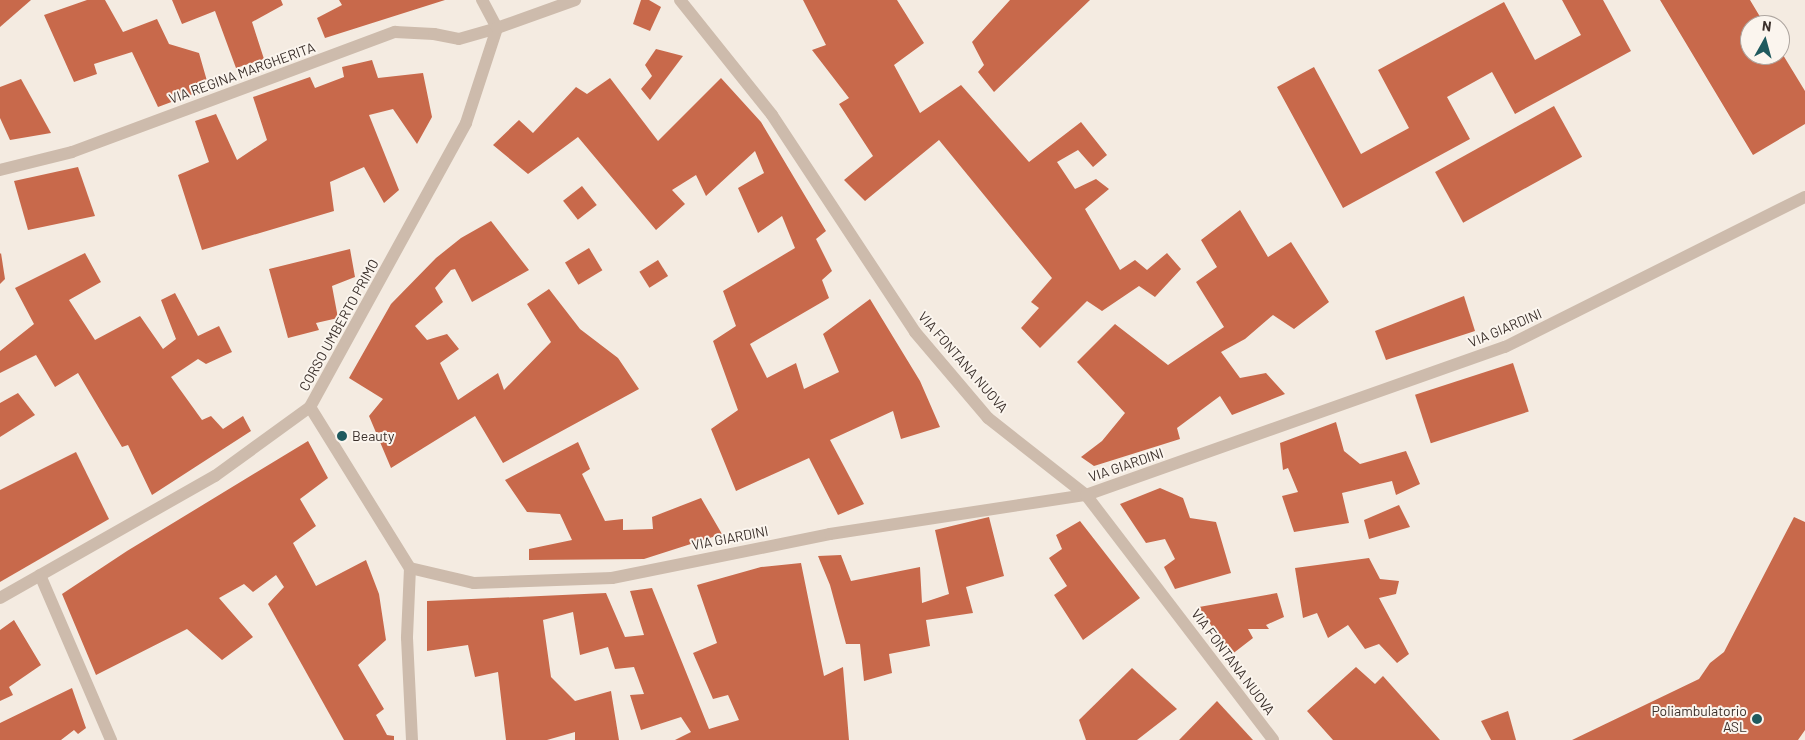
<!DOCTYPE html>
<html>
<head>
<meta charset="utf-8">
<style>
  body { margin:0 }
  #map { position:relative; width:1805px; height:740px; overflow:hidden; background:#f4ebe1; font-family:Barlow,sans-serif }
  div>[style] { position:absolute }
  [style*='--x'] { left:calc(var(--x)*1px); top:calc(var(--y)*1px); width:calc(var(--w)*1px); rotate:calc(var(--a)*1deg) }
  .building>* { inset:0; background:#c8694b; transform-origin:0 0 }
  .minor>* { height:12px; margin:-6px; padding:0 6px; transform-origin:6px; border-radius:6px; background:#cdbbac }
  .dots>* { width:14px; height:14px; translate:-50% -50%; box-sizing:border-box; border:2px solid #fbf5ee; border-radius:50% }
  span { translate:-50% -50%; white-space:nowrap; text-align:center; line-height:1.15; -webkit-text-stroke:4px #fbf5ee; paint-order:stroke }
  .street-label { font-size:14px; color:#3b302b }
  .poi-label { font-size:14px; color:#3b302b }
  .left { translate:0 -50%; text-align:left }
  .right { translate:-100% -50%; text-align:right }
  .north { position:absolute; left:1740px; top:15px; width:50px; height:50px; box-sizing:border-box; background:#fbf5ee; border:1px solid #aea6a0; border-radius:50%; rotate:7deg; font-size:14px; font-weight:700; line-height:20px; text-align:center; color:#3b302b }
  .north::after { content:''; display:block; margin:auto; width:18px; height:22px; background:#1f5a5e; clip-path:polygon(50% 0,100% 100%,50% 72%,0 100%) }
</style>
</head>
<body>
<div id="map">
  <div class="building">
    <div style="clip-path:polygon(0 0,31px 0,0 27px)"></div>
    <div style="clip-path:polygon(87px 0,105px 0,123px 32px,157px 19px,169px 44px,199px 53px,209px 88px,158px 107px,132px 52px,94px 64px,97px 74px,74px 82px,44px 15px)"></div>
    <div style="clip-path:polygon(172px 0,281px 0,283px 5px,252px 22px,264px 59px,236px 68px,215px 11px,182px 24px)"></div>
    <div style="clip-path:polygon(339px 0,445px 0,325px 38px,317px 18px,342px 5px)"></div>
    <div style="clip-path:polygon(641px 0,649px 0,661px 7px,650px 31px,633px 24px)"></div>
    <div style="clip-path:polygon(803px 0,897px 0,924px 43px,894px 65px,920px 113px,961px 85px,1029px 162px,1081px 122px,1107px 155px,1093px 167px,1078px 150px,1057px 162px,1075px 189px,1096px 179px,1109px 189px,1085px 209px,1120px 270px,1135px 260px,1147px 270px,1167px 253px,1181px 269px,1155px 297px,1139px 286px,1102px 311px,1087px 301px,1040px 348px,1021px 328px,1039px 308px,1031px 302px,1052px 278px,939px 140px,865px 201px,844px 180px,873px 156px,839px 104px,849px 98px,812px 50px,826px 45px)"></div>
    <div style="clip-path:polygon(1010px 0,1090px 0,994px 92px,978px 72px,984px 65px,972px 42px)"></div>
    <div style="clip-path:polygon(1562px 0,1603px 0,1631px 51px,1515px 114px,1492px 72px,1447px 97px,1470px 139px,1343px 208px,1277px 87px,1314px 67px,1361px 154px,1409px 128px,1378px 70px,1504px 2px,1535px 60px,1581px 35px)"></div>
    <div style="clip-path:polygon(1660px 0,1750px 0,1765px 25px,1750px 25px,1750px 55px,1780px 55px,1780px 50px,1805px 91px,1805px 124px,1753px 155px)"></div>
    <div style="clip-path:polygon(656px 49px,683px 56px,650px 100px,641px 89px,652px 76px,645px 65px)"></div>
    <div style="clip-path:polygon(372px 60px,378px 78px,423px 73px,432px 117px,417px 144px,393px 109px,369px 115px,399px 190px,384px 203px,364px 167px,330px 182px,334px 211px,202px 250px,178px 175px,209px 162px,195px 121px,216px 114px,237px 160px,267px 140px,253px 97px,310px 77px,315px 88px,344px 77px,342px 67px)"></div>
    <div style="clip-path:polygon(610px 78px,658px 141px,721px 78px,761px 122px,826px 231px,816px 239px,832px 271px,822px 280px,829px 298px,750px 344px,767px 378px,796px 363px,804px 389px,839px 372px,823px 334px,870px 299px,920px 381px,940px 427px,901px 439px,893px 411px,830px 440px,864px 504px,838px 515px,809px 458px,736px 491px,711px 429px,738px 410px,713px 341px,736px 326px,723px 291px,795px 248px,782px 216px,758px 233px,738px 188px,764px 173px,755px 151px,706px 196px,696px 175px,672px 190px,685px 204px,656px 230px,578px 137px,528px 174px,493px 145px,519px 120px,533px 133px,576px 87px,587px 94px)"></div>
    <div style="clip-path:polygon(21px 79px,51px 133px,10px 140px,0 118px,0 87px)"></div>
    <div style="left:1554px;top:106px;width:58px;height:136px;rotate:61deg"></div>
    <div style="clip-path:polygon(78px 167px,95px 216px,28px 230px,14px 181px)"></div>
    <div style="left:582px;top:186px;width:24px;height:24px;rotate:52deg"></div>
    <div style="clip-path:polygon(1240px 210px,1268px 257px,1291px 242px,1329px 302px,1294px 329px,1273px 315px,1245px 339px,1221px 352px,1240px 378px,1266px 373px,1285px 394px,1232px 415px,1220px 396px,1177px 428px,1180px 439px,1094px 466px,1081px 457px,1102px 441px,1125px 413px,1077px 362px,1115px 324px,1168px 365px,1224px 327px,1196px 282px,1217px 267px,1201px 240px)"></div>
    <div style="clip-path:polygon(491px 221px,529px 270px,472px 302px,455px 269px,451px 270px,435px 288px,443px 302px,415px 326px,427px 340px,447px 334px,459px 349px,440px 363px,458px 400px,498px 373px,504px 390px,551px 342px,527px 304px,549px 289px,580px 329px,618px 358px,639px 389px,503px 463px,475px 416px,391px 468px,369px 416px,383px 399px,349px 378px,391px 304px,436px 258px,461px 238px)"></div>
    <div style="left:589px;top:248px;width:26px;height:28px;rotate:59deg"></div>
    <div style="clip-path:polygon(350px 249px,355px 277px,332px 286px,338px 318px,316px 323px,319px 330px,288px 338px,269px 269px)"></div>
    <div style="clip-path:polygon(1px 253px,5px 279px,0 284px,0 254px)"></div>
    <div style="clip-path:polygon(85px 253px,101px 282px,69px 300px,95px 340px,140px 316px,163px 349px,176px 339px,161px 300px,175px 293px,198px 336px,219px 326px,232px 352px,206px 364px,198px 359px,171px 377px,202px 420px,211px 416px,223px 429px,243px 416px,251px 431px,152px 495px,128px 445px,122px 447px,78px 373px,55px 387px,36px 355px,0 373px,0 351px,34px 324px,15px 288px)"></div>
    <div style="left:658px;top:260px;width:19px;height:22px;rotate:58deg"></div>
    <div style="clip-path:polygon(1464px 296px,1475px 331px,1386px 360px,1375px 331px)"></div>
    <div style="left:1513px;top:363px;width:51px;height:103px;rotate:72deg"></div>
    <div style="clip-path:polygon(18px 393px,35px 415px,0 437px,0 403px)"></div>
    <div style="clip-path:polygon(1336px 422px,1344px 451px,1360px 464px,1406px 451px,1420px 484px,1396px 495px,1392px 481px,1342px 493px,1349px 523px,1294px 532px,1282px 496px,1298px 492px,1288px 468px,1283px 470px,1280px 443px)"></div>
    <div style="clip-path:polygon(308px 441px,328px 478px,300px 499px,316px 526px,293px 543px,316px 586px,366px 560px,379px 594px,386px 640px,358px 665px,384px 709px,376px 715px,387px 735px,394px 736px,394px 740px,344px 740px,268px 604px,284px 587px,276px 575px,253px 592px,244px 584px,219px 598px,253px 637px,222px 660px,187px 629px,96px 675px,62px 594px,127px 551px)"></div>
    <div style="clip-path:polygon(578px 442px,590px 469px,582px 474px,605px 521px,623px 519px,623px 530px,653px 529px,652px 517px,701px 498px,722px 534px,644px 559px,529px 560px,529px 549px,572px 540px,560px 514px,527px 512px,505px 480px)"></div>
    <div style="clip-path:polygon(76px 452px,109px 519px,0 582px,0 490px)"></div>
    <div style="clip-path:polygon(1160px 488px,1183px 498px,1190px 518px,1216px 522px,1231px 573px,1175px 589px,1164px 567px,1175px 559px,1165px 539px,1146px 543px,1120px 504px)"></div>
    <div style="clip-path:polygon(1399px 505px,1410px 527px,1369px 539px,1364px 520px)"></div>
    <div style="clip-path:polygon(989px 517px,1004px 576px,966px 587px,973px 613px,926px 620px,930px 646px,889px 654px,892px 673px,864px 681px,860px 644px,846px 644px,830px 585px,818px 556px,841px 555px,851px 581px,920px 567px,922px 603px,949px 594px,935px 530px)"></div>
    <div style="clip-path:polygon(1794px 517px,1805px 522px,1805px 730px,1798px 740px,1572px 740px,1699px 679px,1710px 663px,1724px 652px)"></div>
    <div style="clip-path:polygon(1080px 521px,1140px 598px,1083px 640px,1054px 595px,1067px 586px,1049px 558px,1062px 549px,1056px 535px)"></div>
    <div style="clip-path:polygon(1369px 558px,1380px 579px,1399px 581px,1396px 594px,1379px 598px,1409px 654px,1397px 663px,1379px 644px,1365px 649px,1348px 625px,1328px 638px,1317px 613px,1303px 618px,1295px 568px)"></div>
    <div style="clip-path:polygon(801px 563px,824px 676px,843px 667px,849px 740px,675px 740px,691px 732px,681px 717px,641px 730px,630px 695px,644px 694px,634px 667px,615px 669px,608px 647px,580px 655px,573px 612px,543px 620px,551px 677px,575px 701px,611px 691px,619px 740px,575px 740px,575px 732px,547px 740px,506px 740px,498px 672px,475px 677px,468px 645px,427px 651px,427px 601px,606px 593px,625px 637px,644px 635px,630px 591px,652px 588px,709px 729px,739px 720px,728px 695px,713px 699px,693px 653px,717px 643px,697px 585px,761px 567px)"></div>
    <div style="clip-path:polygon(1277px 593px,1284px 617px,1266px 625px,1269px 629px,1248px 629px,1253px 638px,1231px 655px,1199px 607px)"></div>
    <div style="clip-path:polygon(14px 620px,41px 665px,9px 687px,13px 695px,0 701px,0 630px)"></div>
    <div style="clip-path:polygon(1356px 667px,1375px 684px,1383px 676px,1440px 740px,1333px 740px,1307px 711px)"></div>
    <div style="clip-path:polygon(1132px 668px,1177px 709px,1137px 740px,1086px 740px,1079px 720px)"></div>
    <div style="clip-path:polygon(72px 688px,86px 728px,78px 734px,74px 730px,61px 740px,0 740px,0 723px)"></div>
    <div style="clip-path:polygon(1217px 701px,1253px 740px,1179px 740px)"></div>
    <div style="clip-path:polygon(1508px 711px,1516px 740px,1491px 740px,1481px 721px)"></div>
  </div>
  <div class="minor">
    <div style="--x:680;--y:0;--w:147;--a:51.3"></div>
    <div style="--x:772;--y:115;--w:260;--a:56.6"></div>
    <div style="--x:915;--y:332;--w:113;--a:49.7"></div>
    <div style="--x:988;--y:418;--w:125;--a:38.2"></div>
    <div style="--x:1086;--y:495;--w:308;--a:52.6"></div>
    <div style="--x:0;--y:170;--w:74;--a:-14"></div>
    <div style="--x:72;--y:152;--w:345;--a:-20.4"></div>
    <div style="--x:395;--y:32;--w:39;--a:3"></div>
    <div style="--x:434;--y:34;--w:25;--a:11"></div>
    <div style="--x:459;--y:39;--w:40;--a:-16"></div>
    <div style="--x:497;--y:28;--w:32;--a:-118"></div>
    <div style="--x:310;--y:407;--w:190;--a:58.2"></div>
    <div style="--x:410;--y:568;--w:70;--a:92.5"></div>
    <div style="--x:407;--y:638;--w:102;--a:87.2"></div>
    <div style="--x:410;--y:568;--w:66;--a:13.2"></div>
    <div style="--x:474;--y:583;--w:138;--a:-2.1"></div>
    <div style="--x:612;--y:578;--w:222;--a:-11.4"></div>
    <div style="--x:830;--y:534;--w:259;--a:-8.7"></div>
    <div style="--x:1086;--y:495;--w:444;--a:-19.5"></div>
    <div style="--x:1505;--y:347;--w:335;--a:-26.6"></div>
    <div style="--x:40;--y:575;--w:180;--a:66.7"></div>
    <div style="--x:0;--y:598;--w:247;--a:-29.6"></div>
    <div style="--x:215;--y:476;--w:117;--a:-36"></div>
    <div style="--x:310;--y:407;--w:324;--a:-61.2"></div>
    <div style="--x:466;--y:123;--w:100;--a:-71.9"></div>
    <div style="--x:497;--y:28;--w:83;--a:-19.7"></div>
  </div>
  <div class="dots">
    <div style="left:342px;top:436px;background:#1f5a5e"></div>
    <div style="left:1757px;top:719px;background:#1f5a5e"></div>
  </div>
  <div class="street-label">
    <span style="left:242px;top:73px;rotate:-20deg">VIA REGINA MARGHERITA</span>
    <span style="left:339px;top:325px;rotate:-61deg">CORSO UMBERTO PRIMO</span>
    <span style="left:1505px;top:328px;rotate:-23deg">VIA GIARDINI</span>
    <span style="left:963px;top:362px;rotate:49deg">VIA FONTANA NUOVA</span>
    <span style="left:1126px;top:465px;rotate:-19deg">VIA GIARDINI</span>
    <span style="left:730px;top:538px;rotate:-11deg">VIA GIARDINI</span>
    <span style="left:1233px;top:662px;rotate:53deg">VIA FONTANA NUOVA</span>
  </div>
  <div class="poi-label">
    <span class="left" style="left:352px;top:436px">Beauty</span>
    <span class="right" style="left:1747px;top:719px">Poliambulatorio<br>ASL</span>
  </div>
  <div class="north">N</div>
</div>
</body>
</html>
